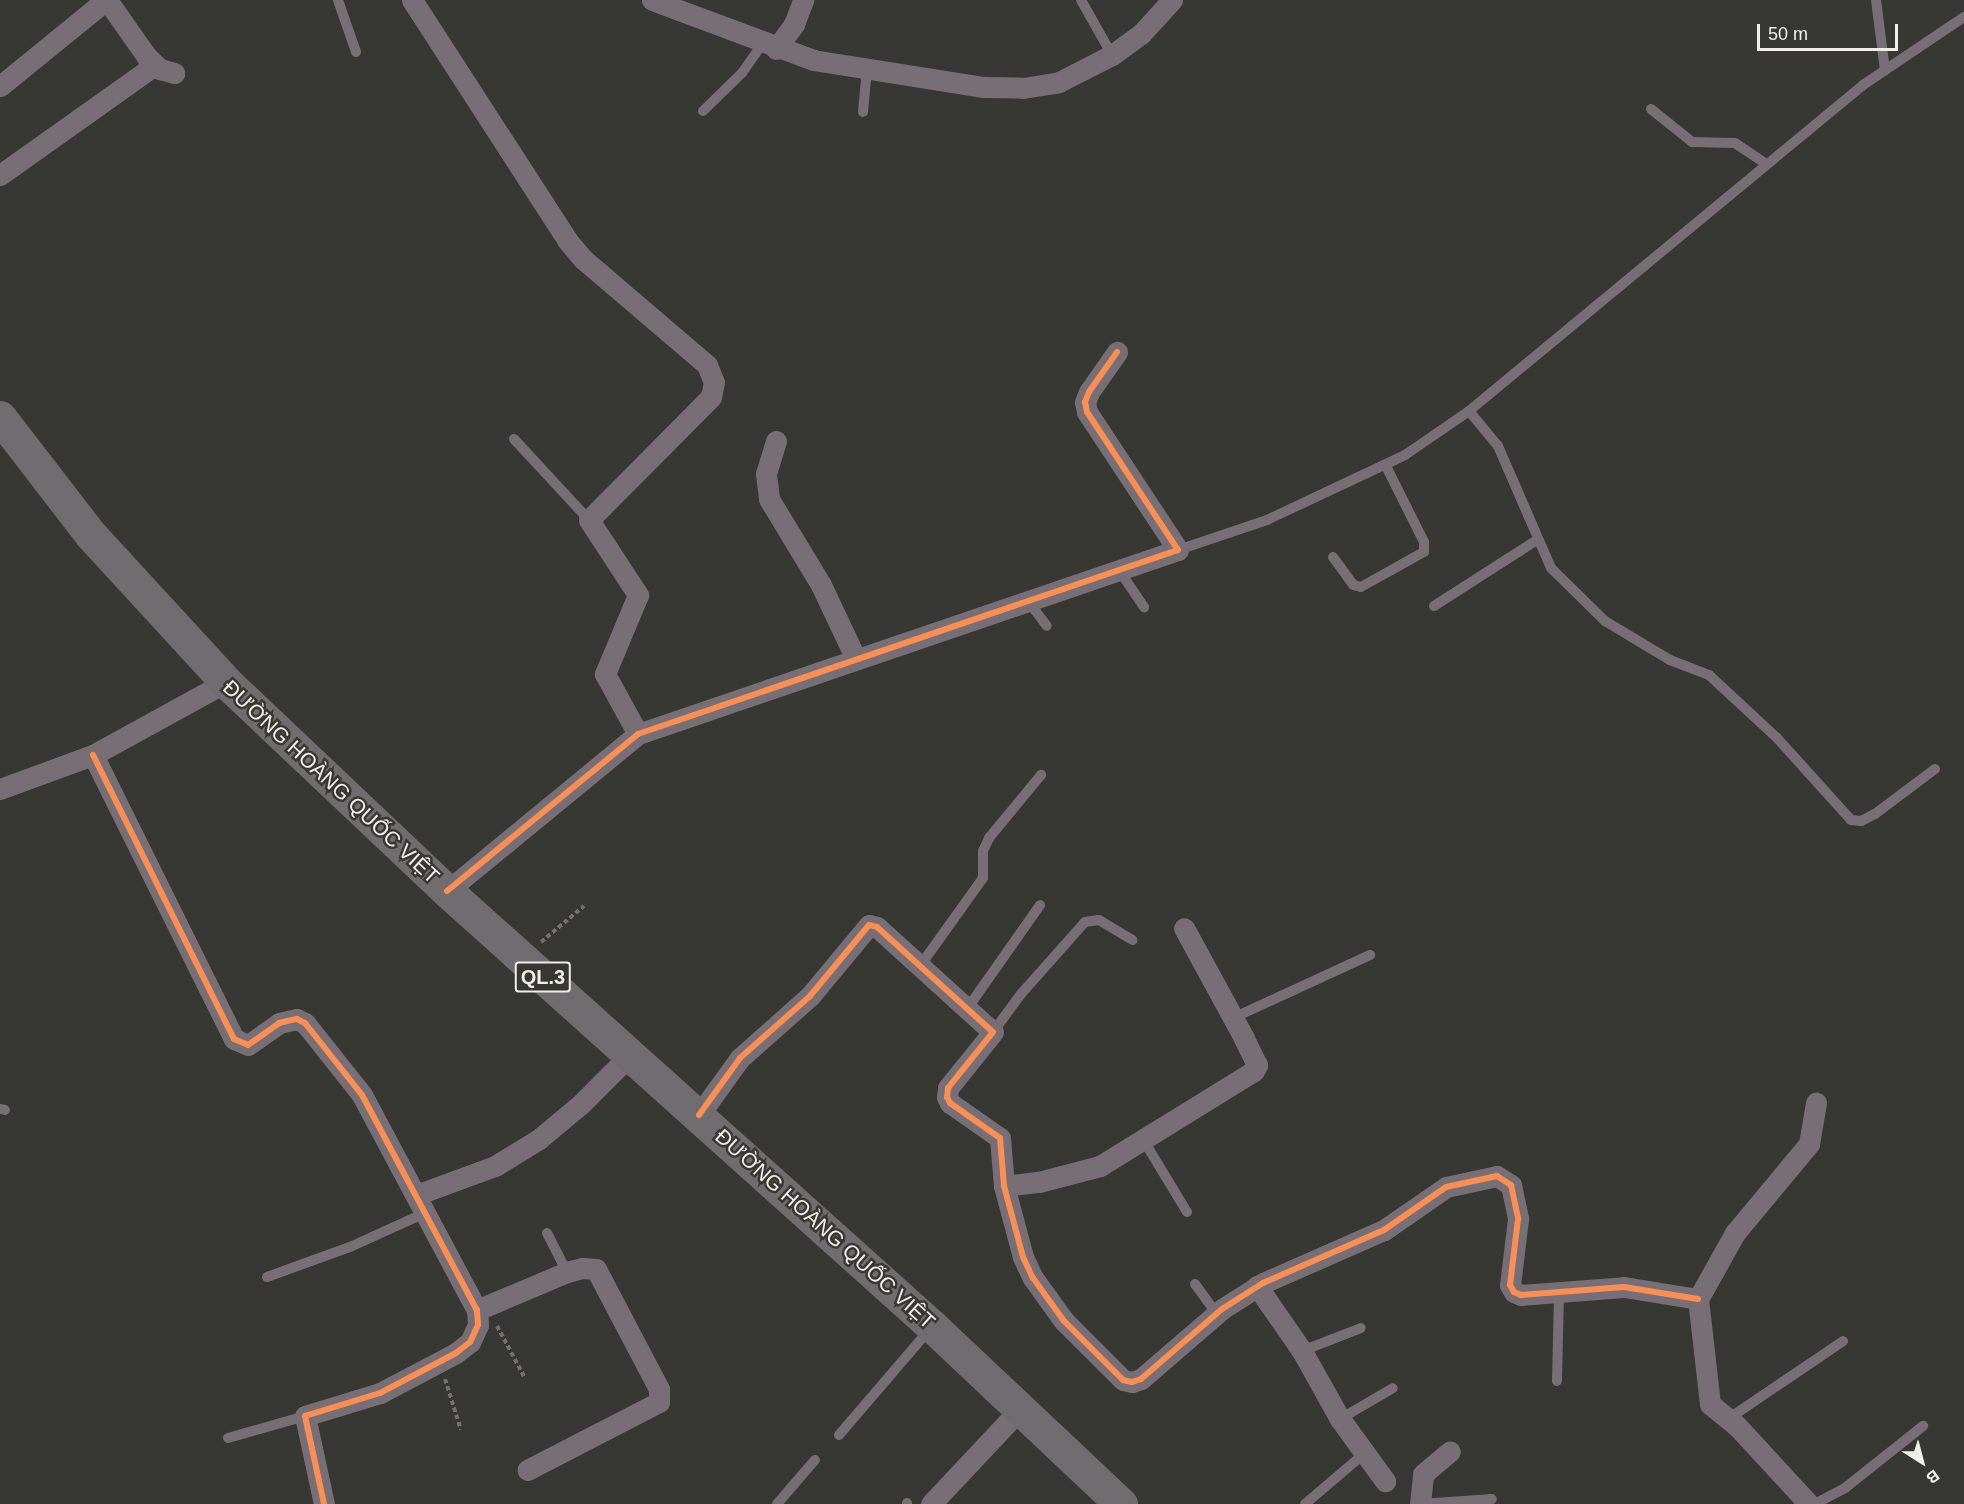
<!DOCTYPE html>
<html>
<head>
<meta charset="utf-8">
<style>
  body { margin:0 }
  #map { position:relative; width:1964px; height:1504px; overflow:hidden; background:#373734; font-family:Arial,sans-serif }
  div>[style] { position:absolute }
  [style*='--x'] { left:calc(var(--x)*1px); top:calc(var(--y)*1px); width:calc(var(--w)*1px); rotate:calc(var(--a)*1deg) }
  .path>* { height:4px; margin-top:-2px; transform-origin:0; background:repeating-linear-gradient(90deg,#766f74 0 4.5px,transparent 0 7.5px) }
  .lane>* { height:10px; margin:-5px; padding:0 5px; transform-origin:5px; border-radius:5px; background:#786e75 }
  .street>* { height:21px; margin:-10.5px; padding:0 10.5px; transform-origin:10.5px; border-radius:10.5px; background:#786e75 }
  .highway>* { height:33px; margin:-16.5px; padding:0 16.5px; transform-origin:16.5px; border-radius:16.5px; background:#716c6f }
  .cycleway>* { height:6px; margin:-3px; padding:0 3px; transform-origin:3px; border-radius:3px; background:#f78f57 }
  span { translate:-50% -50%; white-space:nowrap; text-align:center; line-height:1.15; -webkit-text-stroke:5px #383833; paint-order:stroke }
  .shield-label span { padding:2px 4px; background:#383833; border:2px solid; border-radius:4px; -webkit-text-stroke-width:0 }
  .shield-label { font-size:20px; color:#efeeeb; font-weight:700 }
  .street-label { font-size:21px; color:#efeeeb }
  .north { position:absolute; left:1892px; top:1432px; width:60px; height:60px; -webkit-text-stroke:4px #383833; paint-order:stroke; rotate:144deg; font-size:16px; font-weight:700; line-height:24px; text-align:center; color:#efeeeb }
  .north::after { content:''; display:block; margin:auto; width:21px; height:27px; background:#efeeeb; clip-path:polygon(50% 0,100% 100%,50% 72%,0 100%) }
  .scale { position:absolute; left:1757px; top:24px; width:141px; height:27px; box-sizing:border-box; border:3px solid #efeeeb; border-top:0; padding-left:8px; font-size:18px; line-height:21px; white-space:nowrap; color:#efeeeb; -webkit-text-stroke:4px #383833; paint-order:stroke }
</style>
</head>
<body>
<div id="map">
  <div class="path">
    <div style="--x:541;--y:942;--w:56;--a:-39.9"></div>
    <div style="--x:497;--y:1326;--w:59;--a:61.7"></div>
    <div style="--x:445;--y:1379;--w:53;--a:72.6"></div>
  </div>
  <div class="lane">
    <div style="--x:338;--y:0;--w:55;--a:70.9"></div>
    <div style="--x:1081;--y:0;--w:63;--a:60.6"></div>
    <div style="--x:1876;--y:0;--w:71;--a:82.7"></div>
    <div style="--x:1651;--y:109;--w:53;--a:38.8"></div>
    <div style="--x:1692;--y:142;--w:43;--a:1.3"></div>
    <div style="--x:1735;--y:143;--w:37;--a:34"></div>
    <div style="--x:703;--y:111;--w:54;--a:-44.3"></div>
    <div style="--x:742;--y:73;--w:35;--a:-55"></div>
    <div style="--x:863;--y:112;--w:43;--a:-84.7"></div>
    <div style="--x:1469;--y:411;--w:45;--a:50.4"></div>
    <div style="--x:1498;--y:446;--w:133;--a:66.5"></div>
    <div style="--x:1551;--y:568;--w:76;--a:44.5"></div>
    <div style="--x:1605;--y:621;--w:76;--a:31"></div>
    <div style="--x:1670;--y:660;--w:42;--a:21"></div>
    <div style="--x:1709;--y:675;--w:93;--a:42.8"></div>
    <div style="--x:1777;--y:738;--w:110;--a:47.9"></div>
    <div style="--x:1851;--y:820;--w:10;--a:6"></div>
    <div style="--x:1861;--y:821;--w:16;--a:-27"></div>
    <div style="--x:1875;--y:814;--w:75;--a:-36.9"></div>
    <div style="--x:514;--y:439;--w:110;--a:47.2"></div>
    <div style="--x:1178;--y:550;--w:94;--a:-18.6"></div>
    <div style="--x:1267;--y:520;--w:153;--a:-25.2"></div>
    <div style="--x:1405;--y:455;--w:78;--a:-34.5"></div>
    <div style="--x:1469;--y:411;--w:511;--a:-39.6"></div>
    <div style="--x:1863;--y:85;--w:122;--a:-34"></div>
    <div style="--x:1333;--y:557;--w:34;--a:54"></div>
    <div style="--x:1353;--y:585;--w:8;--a:14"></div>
    <div style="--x:1361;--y:587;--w:72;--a:-29.1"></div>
    <div style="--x:1424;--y:552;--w:10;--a:-90"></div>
    <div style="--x:1424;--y:542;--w:85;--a:-116.6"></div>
    <div style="--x:1119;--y:570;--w:45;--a:56"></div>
    <div style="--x:1028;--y:601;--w:31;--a:53"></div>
    <div style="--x:1434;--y:606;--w:122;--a:-32.7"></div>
    <div style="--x:920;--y:966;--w:108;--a:-54.4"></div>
    <div style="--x:983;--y:878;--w:27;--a:-90"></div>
    <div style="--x:983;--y:851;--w:14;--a:-65"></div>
    <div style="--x:989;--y:838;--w:82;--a:-50.5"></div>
    <div style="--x:967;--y:1009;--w:127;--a:-54.9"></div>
    <div style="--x:1233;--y:1018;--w:151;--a:-24.7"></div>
    <div style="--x:993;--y:1032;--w:47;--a:-53.6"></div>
    <div style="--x:1021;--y:994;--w:96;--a:-48.4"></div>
    <div style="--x:1085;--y:922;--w:14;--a:-8"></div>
    <div style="--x:1099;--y:920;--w:39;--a:31"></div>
    <div style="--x:0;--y:1109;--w:5;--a:11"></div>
    <div style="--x:1144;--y:1141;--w:83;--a:58.8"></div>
    <div style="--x:547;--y:1233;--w:44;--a:62.9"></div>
    <div style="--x:267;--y:1277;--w:88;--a:-19.9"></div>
    <div style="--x:350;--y:1247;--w:82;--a:-24.4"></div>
    <div style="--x:1195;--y:1284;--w:37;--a:54"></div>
    <div style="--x:1302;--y:1351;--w:63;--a:-21.3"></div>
    <div style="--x:1557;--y:1381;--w:89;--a:-88.7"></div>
    <div style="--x:1340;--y:1419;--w:61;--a:-30.3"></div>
    <div style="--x:1728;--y:1419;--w:139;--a:-34.1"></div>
    <div style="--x:839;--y:1435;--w:140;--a:-49.4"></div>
    <div style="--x:228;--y:1438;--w:80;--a:-15.9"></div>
    <div style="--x:777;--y:1504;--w:58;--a:-49.2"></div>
    <div style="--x:907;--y:1504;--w:1;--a:-90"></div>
    <div style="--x:1305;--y:1504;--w:79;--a:-40.4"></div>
    <div style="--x:1420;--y:1504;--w:72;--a:-4"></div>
    <div style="--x:1815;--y:1504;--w:34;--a:-28"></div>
    <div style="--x:1845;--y:1488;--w:100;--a:-38.5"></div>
  </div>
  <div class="street">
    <div style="--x:107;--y:0;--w:70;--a:54.9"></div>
    <div style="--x:147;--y:57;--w:18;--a:43"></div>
    <div style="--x:160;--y:69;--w:15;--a:16"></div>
    <div style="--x:412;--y:0;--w:286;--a:57.1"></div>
    <div style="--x:567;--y:240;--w:25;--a:50"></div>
    <div style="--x:583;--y:259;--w:163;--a:40.5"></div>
    <div style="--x:707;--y:365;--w:18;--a:68"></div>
    <div style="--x:714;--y:382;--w:15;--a:101"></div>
    <div style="--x:711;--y:397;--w:173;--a:134.8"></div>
    <div style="--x:589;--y:520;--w:90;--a:56.8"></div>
    <div style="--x:638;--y:595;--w:86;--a:112.7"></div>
    <div style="--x:605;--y:674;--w:68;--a:61.2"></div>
    <div style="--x:652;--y:0;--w:172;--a:20.4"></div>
    <div style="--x:813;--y:60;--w:173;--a:9"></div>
    <div style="--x:984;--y:87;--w:39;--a:1"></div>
    <div style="--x:1023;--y:88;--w:36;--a:-9"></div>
    <div style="--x:1059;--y:82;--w:59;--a:-27"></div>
    <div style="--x:1112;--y:55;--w:36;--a:-36"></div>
    <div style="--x:1141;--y:34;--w:46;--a:-47.6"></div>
    <div style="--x:776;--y:49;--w:31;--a:-54"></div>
    <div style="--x:794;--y:24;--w:26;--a:-69"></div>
    <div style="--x:0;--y:86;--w:136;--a:-39.1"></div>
    <div style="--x:0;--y:175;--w:190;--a:-35.4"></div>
    <div style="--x:776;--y:441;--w:34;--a:107"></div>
    <div style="--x:766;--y:474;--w:25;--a:83"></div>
    <div style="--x:769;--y:499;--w:100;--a:58.8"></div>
    <div style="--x:821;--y:585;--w:82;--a:64.7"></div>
    <div style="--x:93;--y:755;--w:317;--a:63.6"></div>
    <div style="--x:234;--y:1039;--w:15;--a:23"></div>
    <div style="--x:248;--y:1045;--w:38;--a:-35"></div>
    <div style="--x:279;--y:1023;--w:18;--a:-13"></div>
    <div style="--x:297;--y:1019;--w:9;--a:27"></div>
    <div style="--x:305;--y:1023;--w:92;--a:51.6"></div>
    <div style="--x:362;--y:1095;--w:244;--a:61.9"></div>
    <div style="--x:477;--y:1310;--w:15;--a:86"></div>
    <div style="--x:478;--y:1325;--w:19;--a:115"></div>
    <div style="--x:470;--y:1342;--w:18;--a:142"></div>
    <div style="--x:456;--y:1353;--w:86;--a:152.2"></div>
    <div style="--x:380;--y:1393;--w:78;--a:163"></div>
    <div style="--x:305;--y:1416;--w:90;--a:77.8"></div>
    <div style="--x:0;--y:789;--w:99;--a:-20.1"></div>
    <div style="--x:93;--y:755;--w:152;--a:-28.8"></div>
    <div style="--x:447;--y:891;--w:247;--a:-39.4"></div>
    <div style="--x:638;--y:734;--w:570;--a:-18.82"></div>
    <div style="--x:1178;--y:550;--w:165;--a:-123.4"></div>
    <div style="--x:1087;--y:412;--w:10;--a:-101"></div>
    <div style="--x:1085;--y:402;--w:11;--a:-68"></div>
    <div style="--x:1089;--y:392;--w:49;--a:-55"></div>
    <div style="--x:699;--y:1115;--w:70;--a:-54.3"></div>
    <div style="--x:740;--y:1058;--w:94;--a:-41.5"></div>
    <div style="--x:810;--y:996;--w:92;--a:-50.3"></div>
    <div style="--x:869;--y:925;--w:8;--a:14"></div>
    <div style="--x:877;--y:927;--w:156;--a:42.2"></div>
    <div style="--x:993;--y:1032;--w:72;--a:128.8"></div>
    <div style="--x:948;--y:1088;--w:9;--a:96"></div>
    <div style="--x:947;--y:1097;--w:7;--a:63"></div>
    <div style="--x:950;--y:1103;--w:61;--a:35"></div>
    <div style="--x:1000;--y:1138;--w:48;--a:85.2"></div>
    <div style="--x:1004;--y:1186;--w:73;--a:75"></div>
    <div style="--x:1023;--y:1257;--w:23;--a:65"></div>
    <div style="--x:1033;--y:1278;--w:53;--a:54.2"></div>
    <div style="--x:1064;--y:1321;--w:83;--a:45"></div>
    <div style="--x:1123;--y:1380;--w:9;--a:13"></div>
    <div style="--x:1132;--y:1382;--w:9;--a:-18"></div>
    <div style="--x:1141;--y:1379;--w:107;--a:-40.8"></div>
    <div style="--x:1222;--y:1309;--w:49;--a:-32.4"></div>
    <div style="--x:1263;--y:1283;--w:132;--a:-23.7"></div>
    <div style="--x:1384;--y:1230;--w:75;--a:-34.7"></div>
    <div style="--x:1446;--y:1187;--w:52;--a:-12.2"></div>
    <div style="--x:1497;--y:1176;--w:17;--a:33"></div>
    <div style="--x:1511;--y:1185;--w:35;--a:78"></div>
    <div style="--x:1518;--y:1219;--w:66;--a:96.9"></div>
    <div style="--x:1510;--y:1285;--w:8;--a:60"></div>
    <div style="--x:1514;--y:1292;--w:8;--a:23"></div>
    <div style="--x:1521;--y:1295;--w:103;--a:-4.4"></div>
    <div style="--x:1624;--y:1287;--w:75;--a:9.2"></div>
    <div style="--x:1004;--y:1186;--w:35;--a:-7"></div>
    <div style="--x:1039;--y:1182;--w:63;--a:-14.7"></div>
    <div style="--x:1100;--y:1166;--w:181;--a:-31.7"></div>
    <div style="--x:1254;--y:1071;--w:7;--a:-63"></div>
    <div style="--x:1257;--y:1065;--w:30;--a:-116"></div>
    <div style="--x:1244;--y:1038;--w:125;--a:-118.6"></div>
    <div style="--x:416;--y:1195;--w:84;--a:-20.2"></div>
    <div style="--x:495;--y:1166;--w:52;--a:-31.5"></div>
    <div style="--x:539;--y:1139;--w:55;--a:-39.8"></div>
    <div style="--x:581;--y:1104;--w:71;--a:-45"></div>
    <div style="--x:1257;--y:1286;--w:79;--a:55.3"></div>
    <div style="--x:1302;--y:1351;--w:78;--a:60.8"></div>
    <div style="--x:1340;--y:1419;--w:77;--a:54"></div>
    <div style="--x:477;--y:1310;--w:98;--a:-22.9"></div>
    <div style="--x:567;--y:1272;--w:16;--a:-15"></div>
    <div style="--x:582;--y:1268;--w:14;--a:4"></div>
    <div style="--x:596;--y:1269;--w:136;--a:62.3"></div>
    <div style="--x:659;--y:1389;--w:13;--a:90"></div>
    <div style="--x:659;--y:1402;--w:148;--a:152.7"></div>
    <div style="--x:931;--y:1504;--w:132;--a:-46.8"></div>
    <div style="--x:1420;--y:1504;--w:30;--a:-84"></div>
    <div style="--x:1423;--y:1474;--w:35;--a:-40"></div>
    <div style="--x:1809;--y:1504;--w:106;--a:-132.7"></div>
    <div style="--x:1737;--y:1426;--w:35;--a:-141"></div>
    <div style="--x:1710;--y:1404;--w:106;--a:-96.5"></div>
    <div style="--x:1698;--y:1299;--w:76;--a:-60.7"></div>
    <div style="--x:1735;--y:1233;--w:116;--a:-50.3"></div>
    <div style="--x:1809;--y:1144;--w:42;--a:-80.3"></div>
  </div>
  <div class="highway">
    <div style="--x:0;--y:417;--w:149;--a:52.4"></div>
    <div style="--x:91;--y:535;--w:200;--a:47.4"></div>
    <div style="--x:226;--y:682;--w:304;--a:43.4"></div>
    <div style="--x:447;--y:891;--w:651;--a:41.89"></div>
    <div style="--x:932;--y:1326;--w:260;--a:43.3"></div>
  </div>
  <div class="cycleway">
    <div style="--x:93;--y:755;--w:317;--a:63.6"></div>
    <div style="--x:234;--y:1039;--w:15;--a:23"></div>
    <div style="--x:248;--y:1045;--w:38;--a:-35"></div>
    <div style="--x:279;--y:1023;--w:18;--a:-13"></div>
    <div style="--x:297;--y:1019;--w:9;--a:27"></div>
    <div style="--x:305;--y:1023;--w:92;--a:51.6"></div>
    <div style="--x:362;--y:1095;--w:244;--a:61.9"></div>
    <div style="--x:477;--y:1310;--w:15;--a:86"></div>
    <div style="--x:478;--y:1325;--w:19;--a:115"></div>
    <div style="--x:470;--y:1342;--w:18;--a:142"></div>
    <div style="--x:456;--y:1353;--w:86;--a:152.2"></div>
    <div style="--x:380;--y:1393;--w:78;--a:163"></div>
    <div style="--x:305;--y:1416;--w:90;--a:77.8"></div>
    <div style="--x:447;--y:891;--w:247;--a:-39.4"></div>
    <div style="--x:638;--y:734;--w:570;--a:-18.82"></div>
    <div style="--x:1178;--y:550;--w:165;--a:-123.4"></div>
    <div style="--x:1087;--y:412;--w:10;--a:-101"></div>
    <div style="--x:1085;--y:402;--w:11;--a:-68"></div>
    <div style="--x:1089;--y:392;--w:49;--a:-55"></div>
    <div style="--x:699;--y:1115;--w:70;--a:-54.3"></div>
    <div style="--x:740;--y:1058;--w:94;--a:-41.5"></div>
    <div style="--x:810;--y:996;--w:92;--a:-50.3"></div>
    <div style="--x:869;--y:925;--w:8;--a:14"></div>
    <div style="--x:877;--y:927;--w:156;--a:42.2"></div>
    <div style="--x:993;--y:1032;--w:72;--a:128.8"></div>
    <div style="--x:948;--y:1088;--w:9;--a:96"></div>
    <div style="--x:947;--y:1097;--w:7;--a:63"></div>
    <div style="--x:950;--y:1103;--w:61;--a:35"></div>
    <div style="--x:1000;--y:1138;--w:48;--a:85.2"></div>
    <div style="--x:1004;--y:1186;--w:73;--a:75"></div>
    <div style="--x:1023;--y:1257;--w:23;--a:65"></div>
    <div style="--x:1033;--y:1278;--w:53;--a:54.2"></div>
    <div style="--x:1064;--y:1321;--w:83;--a:45"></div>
    <div style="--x:1123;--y:1380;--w:9;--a:13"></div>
    <div style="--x:1132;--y:1382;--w:9;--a:-18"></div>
    <div style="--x:1141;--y:1379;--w:107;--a:-40.8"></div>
    <div style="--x:1222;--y:1309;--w:49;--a:-32.4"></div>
    <div style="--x:1263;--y:1283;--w:132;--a:-23.7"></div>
    <div style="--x:1384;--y:1230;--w:75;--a:-34.7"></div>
    <div style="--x:1446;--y:1187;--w:52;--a:-12.2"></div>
    <div style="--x:1497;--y:1176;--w:17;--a:33"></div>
    <div style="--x:1511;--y:1185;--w:35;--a:78"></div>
    <div style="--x:1518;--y:1219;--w:66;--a:96.9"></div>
    <div style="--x:1510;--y:1285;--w:8;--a:60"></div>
    <div style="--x:1514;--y:1292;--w:8;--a:23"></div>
    <div style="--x:1521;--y:1295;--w:103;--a:-4.4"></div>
    <div style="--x:1624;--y:1287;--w:75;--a:9.2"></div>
  </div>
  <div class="shield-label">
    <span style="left:543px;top:977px">QL.3</span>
  </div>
  <div class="street-label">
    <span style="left:331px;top:782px;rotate:43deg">ĐƯỜNG HOÀNG QUỐC VIỆT</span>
    <span style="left:825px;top:1229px;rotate:42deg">ĐƯỜNG HOÀNG QUỐC VIỆT</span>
  </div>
  <div class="north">B</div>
  <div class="scale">50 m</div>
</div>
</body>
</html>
